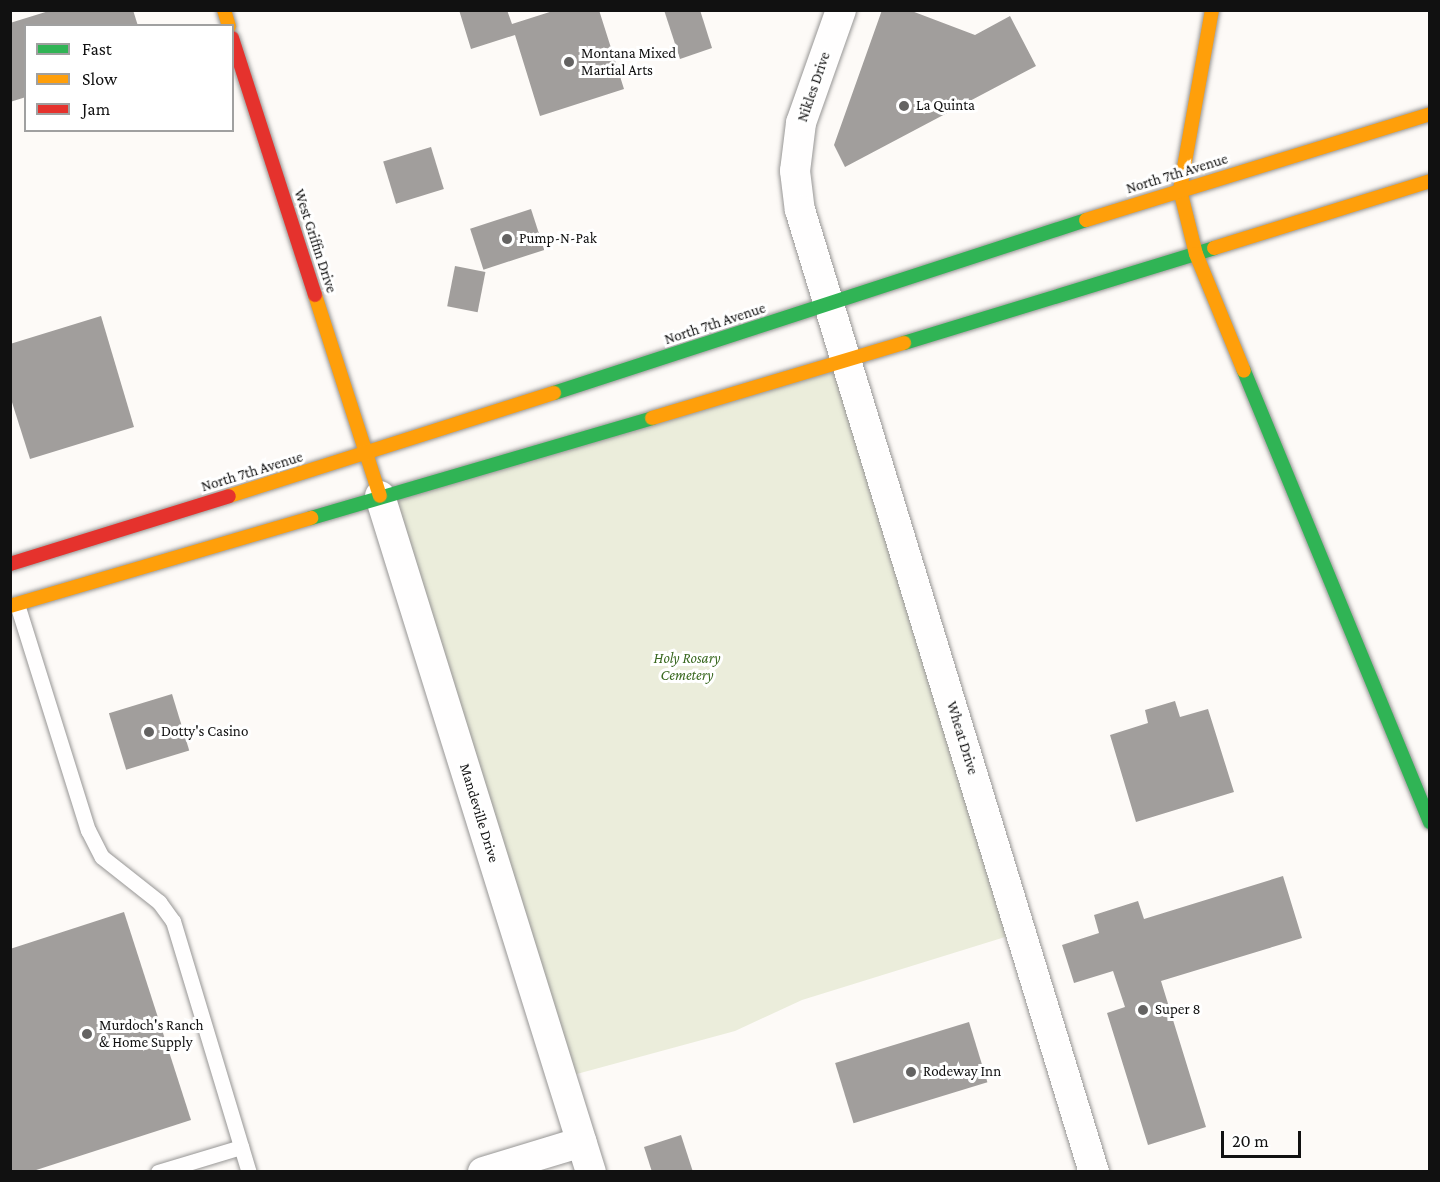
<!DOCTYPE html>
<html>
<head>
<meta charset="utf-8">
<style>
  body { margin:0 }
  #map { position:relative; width:1440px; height:1182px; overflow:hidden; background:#fdfaf7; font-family:"Crimson Pro",serif }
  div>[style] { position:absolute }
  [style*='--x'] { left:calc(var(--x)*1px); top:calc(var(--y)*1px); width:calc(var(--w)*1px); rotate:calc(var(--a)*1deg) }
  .cemetery>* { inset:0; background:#ebeddb }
  .building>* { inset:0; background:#a19e9c; transform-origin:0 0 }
  .roads { filter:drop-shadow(0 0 2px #979695) drop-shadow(0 0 2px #979695) }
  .lane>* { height:15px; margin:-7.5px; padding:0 7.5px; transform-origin:7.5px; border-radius:7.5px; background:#fffefe }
  .street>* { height:30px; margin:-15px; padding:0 15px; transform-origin:15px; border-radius:15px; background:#fffefe }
  .fast>* { height:14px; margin:-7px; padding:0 7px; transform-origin:7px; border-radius:7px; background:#30b455 }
  .slow>* { height:14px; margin:-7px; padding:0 7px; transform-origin:7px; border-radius:7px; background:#ff9f0a }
  .jam>* { height:14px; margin:-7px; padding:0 7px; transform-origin:7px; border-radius:7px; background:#e5322d }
  .dots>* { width:16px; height:16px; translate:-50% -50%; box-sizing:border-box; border:3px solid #fff; border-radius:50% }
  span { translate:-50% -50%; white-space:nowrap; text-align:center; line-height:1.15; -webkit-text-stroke:6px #fff; paint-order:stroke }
  .poi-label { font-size:15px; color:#111 }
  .left { translate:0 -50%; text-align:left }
  .street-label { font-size:15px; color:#111 }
  .park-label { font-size:15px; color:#3a6921; font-style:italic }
  .frame { position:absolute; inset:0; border:12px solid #111; pointer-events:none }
  .legend { position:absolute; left:24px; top:24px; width:210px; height:108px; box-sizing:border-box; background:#fff; border:2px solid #a0a0a0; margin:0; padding:8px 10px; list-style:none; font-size:18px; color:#111 }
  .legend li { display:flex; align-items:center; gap:12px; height:30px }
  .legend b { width:30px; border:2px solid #a0a0a0 }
  .scale { position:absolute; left:1221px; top:1131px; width:80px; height:27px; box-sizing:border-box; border:3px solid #111; border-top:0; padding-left:8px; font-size:18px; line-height:21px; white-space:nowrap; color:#111; -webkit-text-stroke:4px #fff; paint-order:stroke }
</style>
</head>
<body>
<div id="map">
  <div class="cemetery">
    <div style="clip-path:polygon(846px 361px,1021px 932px,802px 1000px,735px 1031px,562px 1078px,380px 496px)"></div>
  </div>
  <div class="building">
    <div style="clip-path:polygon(52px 10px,133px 10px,138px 26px,26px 26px,26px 97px,10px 102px,10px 23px)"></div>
    <div style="clip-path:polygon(459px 10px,507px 10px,512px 24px,556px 10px,599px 10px,624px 89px,540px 116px,515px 35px,471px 49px)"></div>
    <div style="clip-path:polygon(664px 10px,700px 10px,712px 48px,680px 59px)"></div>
    <div style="clip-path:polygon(882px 10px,909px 10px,975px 35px,1010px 16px,1036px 66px,845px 167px,834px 145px)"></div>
    <div style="left:431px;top:147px;width:44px;height:50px;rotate:73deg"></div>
    <div style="left:531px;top:209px;width:43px;height:64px;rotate:72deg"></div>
    <div style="left:455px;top:266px;width:31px;height:41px;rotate:11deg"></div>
    <div style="clip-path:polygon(101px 316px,134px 427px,30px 459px,10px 396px,10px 344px)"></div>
    <div style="left:172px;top:694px;width:59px;height:66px;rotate:73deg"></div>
    <div style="clip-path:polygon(1175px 701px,1180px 717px,1208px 709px,1234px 792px,1136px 822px,1110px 735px,1148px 723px,1145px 710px)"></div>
    <div style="clip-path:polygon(1283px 876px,1302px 938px,1161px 981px,1206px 1127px,1148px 1145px,1107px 1013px,1125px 1007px,1113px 971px,1074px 983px,1062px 945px,1099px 933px,1094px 915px,1138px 901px,1144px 919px)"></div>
    <div style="clip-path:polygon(124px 912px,191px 1120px,30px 1172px,10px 1172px,10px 949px)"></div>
    <div style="left:969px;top:1022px;width:63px;height:140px;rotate:73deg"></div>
    <div style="clip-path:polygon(681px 1135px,693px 1172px,652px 1172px,644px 1147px)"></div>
  </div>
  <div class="roads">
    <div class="lane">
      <div style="--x:17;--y:604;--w:237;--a:72.6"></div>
      <div style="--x:88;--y:830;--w:30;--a:63"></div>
      <div style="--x:102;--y:857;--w:73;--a:38.3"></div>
      <div style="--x:159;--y:902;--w:24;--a:54"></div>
      <div style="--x:173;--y:921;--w:262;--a:73.2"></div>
      <div style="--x:158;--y:1172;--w:87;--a:-16.8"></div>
    </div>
    <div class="street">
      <div style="--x:841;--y:10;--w:120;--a:109.5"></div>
      <div style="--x:801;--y:123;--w:48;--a:97.1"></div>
      <div style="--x:795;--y:171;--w:39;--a:83"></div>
      <div style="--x:800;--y:210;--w:1006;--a:73.01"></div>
      <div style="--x:380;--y:496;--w:708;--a:72.67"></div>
      <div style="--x:483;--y:1172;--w:103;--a:-16.9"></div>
    </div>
    <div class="fast">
      <div style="--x:904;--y:343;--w:324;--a:-17"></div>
      <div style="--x:1244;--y:371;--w:488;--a:67.6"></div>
      <div style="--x:554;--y:393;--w:559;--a:-18.01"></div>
      <div style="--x:311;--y:518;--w:355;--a:-16.3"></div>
    </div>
    <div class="slow">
      <div style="--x:224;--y:10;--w:17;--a:73"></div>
      <div style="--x:1212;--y:10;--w:183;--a:100.1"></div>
      <div style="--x:1180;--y:190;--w:66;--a:76"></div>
      <div style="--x:1196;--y:254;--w:126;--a:67.7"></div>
      <div style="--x:1086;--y:220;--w:360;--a:-17.1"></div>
      <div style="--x:1214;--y:248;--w:226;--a:-17.2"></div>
      <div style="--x:315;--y:295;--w:211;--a:72.1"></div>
      <div style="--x:652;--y:418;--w:263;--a:-16.6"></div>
      <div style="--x:229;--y:496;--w:341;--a:-17.6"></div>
      <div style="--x:10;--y:606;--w:314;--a:-16.3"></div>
    </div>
    <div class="jam">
      <div style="--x:232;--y:38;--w:270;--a:72.1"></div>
      <div style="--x:10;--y:564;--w:229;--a:-17.2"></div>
    </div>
  </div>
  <div class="dots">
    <div style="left:569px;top:62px;background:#646362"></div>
    <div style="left:904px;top:106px;background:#646362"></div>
    <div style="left:507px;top:239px;background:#646362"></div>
    <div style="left:149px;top:732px;background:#646362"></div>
    <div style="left:1143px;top:1010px;background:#646362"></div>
    <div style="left:87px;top:1034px;background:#646362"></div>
    <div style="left:911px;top:1072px;background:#646362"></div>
  </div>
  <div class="poi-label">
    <span class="left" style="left:581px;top:62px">Montana Mixed<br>Martial Arts</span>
    <span class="left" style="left:916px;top:106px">La Quinta</span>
    <span class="left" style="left:519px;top:239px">Pump-N-Pak</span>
    <span class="left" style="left:161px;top:732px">Dotty's Casino</span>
    <span class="left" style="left:1155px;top:1010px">Super 8</span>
    <span class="left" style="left:99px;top:1034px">Murdoch's Ranch<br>&amp; Home Supply</span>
    <span class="left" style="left:923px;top:1072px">Rodeway Inn</span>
  </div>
  <div class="street-label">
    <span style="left:814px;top:87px;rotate:-71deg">Nikles Drive</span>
    <span style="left:1177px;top:174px;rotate:-17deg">North 7th Avenue</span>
    <span style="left:315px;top:241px;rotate:72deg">West Griffin Drive</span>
    <span style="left:715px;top:324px;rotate:-18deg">North 7th Avenue</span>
    <span style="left:252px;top:472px;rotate:-17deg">North 7th Avenue</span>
    <span style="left:962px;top:738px;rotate:73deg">Wheat Drive</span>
    <span style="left:479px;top:813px;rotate:73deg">Mandeville Drive</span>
  </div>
  <div class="park-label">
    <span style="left:687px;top:667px">Holy Rosary<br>Cemetery</span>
  </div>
  <div class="frame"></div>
  <ul class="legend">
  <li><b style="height:8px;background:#30b455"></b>Fast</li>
  <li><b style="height:8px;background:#ff9f0a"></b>Slow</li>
  <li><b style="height:8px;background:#e5322d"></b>Jam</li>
  </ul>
  <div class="scale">20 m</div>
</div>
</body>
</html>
